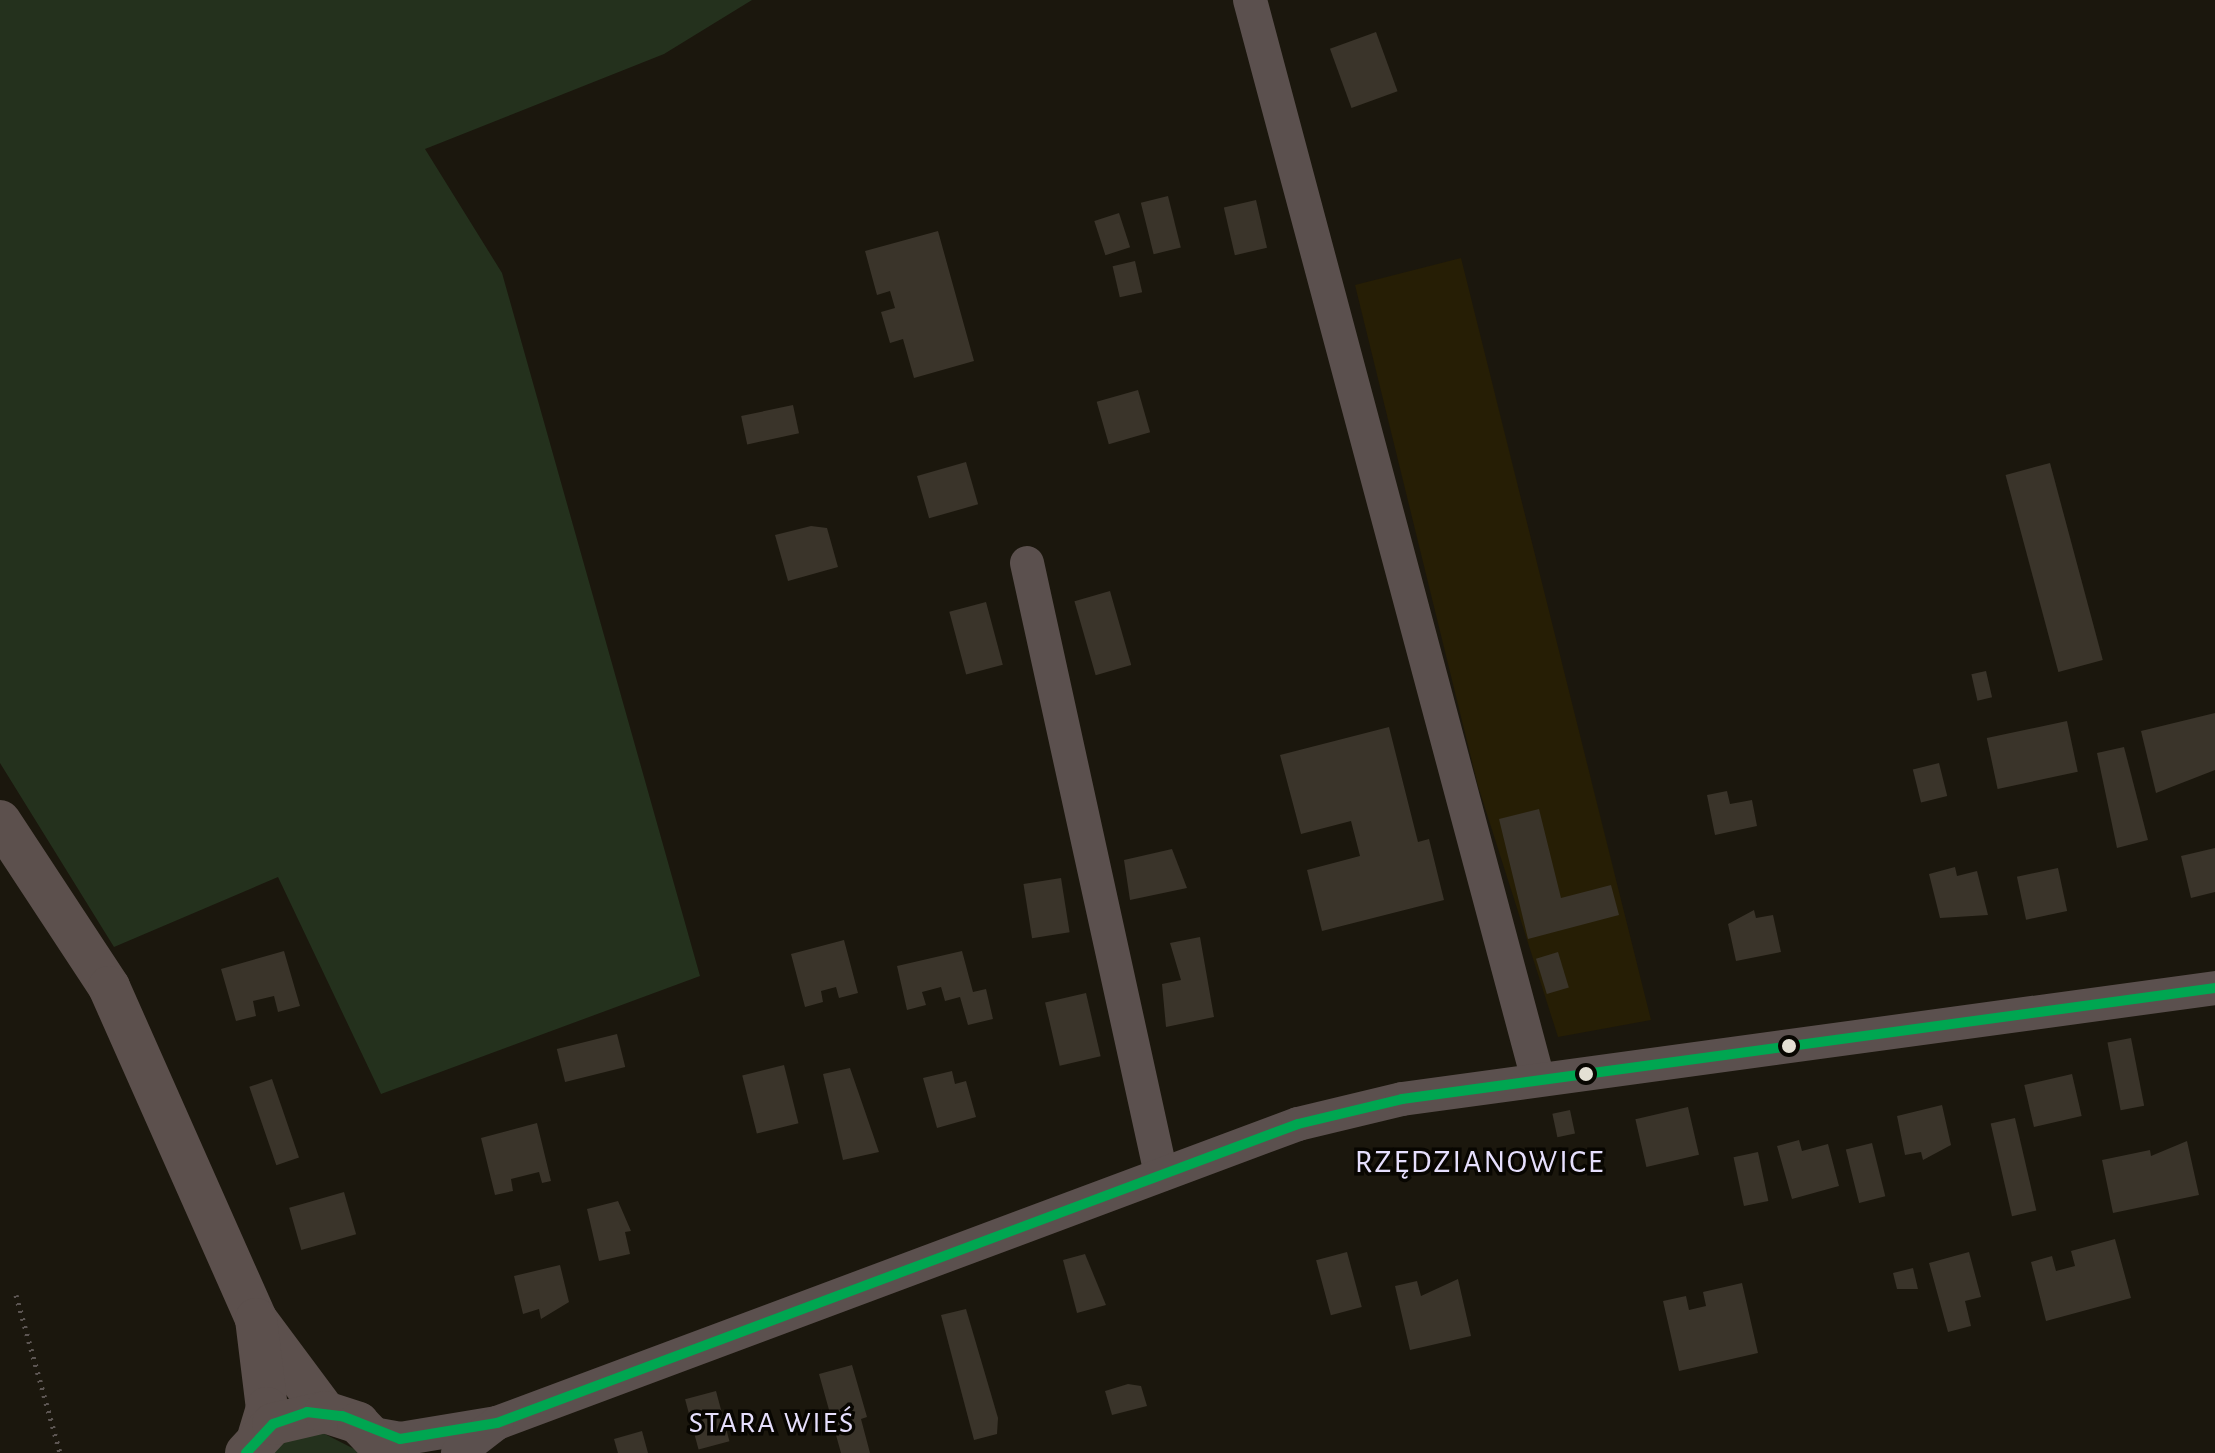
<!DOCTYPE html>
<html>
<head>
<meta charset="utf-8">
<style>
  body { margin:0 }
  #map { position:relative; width:2215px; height:1453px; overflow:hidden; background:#1b170d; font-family:"Alegreya Sans",sans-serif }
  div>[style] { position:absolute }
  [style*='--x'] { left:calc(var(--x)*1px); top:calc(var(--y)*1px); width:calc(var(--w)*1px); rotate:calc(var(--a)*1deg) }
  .built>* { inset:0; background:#261e05 }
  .green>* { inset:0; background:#24311d }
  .building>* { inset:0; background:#3a342a; transform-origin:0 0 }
  .path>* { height:5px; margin-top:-2.5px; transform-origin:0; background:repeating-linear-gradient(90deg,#5c5552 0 2px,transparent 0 8px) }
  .minor>* { height:34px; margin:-17px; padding:0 17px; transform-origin:17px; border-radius:17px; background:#5b504e }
  .major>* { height:42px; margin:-21px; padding:0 21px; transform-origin:21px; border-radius:21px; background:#5c504d }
  .bus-1>* { height:10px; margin:-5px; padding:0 5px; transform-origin:5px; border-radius:5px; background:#00a651 }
  .dots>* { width:22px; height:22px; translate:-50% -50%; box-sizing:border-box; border:4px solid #080601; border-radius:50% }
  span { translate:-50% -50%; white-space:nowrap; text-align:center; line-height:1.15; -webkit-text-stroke:7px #080601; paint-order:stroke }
  .neighbourhood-label { font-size:30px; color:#e6dffd; letter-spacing:2px }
  .quarter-label { font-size:32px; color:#e6dffd; letter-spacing:2px }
</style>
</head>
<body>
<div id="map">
  <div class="built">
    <div style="clip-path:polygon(1461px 258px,1651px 1020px,1558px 1037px,1478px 786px,1355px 285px)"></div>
  </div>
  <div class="green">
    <div style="clip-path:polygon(0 0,752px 0,664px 54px,425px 149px,502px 273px,700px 976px,381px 1094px,278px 877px,114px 947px,0 763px)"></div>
    <div style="clip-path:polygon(321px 1432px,362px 1453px,271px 1453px,291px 1437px)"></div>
  </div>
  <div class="building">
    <div style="left:1376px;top:32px;width:63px;height:49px;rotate:70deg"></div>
    <div style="left:1168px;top:196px;width:53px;height:28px;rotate:76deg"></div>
    <div style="left:1256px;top:200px;width:49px;height:33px;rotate:77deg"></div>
    <div style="left:1119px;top:213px;width:36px;height:26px;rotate:72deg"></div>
    <div style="clip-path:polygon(938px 231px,974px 361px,914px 378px,903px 339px,890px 343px,881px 312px,895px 308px,890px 291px,877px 295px,865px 251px)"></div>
    <div style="left:1135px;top:261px;width:32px;height:23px;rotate:77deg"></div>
    <div style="left:1138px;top:390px;width:44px;height:43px;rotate:74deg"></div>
    <div style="left:793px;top:405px;width:29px;height:53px;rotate:78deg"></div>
    <div style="left:966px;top:462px;width:44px;height:51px;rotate:74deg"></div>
    <div style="left:2050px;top:463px;width:204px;height:46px;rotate:75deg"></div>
    <div style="clip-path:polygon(811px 526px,827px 528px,838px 567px,788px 581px,775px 535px)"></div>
    <div style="left:1110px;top:591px;width:77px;height:37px;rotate:74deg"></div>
    <div style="left:986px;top:602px;width:65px;height:38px;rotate:75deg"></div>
    <div style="left:1986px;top:671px;width:27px;height:15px;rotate:77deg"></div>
    <div style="clip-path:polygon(2215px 713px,2215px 770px,2156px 793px,2141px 731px)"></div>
    <div style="left:2067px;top:721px;width:52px;height:82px;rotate:78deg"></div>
    <div style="clip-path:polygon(1389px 727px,1418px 842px,1429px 839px,1444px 900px,1322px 931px,1307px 870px,1360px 856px,1351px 821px,1301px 834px,1280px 755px)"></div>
    <div style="clip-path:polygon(2124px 747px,2148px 840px,2117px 848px,2097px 753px)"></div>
    <div style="left:1939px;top:763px;width:34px;height:27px;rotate:76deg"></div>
    <div style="clip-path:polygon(1727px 791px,1730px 804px,1752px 800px,1757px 826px,1715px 835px,1707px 795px)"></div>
    <div style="clip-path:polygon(1539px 809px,1561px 898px,1611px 885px,1619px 915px,1528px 939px,1499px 819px)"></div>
    <div style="clip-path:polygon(2215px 848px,2215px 892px,2191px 898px,2181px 856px)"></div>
    <div style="clip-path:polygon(1172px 849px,1187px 888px,1130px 900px,1124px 860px)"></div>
    <div style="clip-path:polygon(1955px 867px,1957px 876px,1977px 871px,1988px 915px,1940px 918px,1929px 874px)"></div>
    <div style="left:2058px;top:868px;width:44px;height:42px;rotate:78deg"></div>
    <div style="left:1061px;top:878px;width:55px;height:38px;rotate:81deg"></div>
    <div style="clip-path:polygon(1754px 910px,1756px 918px,1773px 915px,1781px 952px,1736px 961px,1728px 924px)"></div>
    <div style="clip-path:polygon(1200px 937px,1214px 1017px,1166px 1027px,1162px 984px,1181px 980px,1170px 943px)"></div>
    <div style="clip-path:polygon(844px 940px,858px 993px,839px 998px,836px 987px,821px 991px,823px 1002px,805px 1007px,791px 954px)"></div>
    <div style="clip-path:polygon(284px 951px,300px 1006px,278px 1012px,274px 996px,253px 1001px,256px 1016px,236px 1021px,221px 969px)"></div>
    <div style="clip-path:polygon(962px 951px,973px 992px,986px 989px,993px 1019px,968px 1025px,960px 997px,945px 1001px,941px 987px,922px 992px,926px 1005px,907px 1010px,897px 966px)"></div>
    <div style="left:1558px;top:952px;width:37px;height:23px;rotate:73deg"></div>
    <div style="left:1086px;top:993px;width:65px;height:42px;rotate:77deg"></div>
    <div style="left:617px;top:1034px;width:34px;height:62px;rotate:76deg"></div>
    <div style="left:2131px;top:1038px;width:69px;height:24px;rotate:79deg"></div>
    <div style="left:784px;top:1065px;width:60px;height:43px;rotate:76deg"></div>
    <div style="clip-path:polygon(850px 1068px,879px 1152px,843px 1160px,823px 1074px)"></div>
    <div style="clip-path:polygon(952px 1071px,955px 1084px,966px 1081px,976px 1117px,937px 1128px,923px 1078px)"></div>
    <div style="left:2072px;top:1074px;width:43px;height:49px;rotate:77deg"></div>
    <div style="left:272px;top:1079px;width:83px;height:24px;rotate:71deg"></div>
    <div style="clip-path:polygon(1942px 1105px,1951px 1145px,1923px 1160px,1921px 1152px,1905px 1155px,1897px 1116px)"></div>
    <div style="left:1688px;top:1107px;width:49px;height:54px;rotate:77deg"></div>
    <div style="left:1570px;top:1110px;width:24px;height:18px;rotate:78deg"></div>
    <div style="left:2015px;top:1118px;width:95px;height:25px;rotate:77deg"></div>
    <div style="clip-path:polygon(537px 1123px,551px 1181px,542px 1183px,539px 1172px,511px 1179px,513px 1191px,495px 1195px,481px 1138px)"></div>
    <div style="clip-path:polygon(1799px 1140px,1802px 1151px,1828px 1144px,1839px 1186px,1792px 1199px,1777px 1146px)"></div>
    <div style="clip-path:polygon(2187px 1141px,2199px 1195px,2113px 1213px,2102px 1160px,2150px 1150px,2151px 1156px)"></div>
    <div style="left:1872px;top:1143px;width:55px;height:27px;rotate:76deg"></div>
    <div style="left:1758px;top:1152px;width:50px;height:25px;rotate:78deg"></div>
    <div style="left:344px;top:1192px;width:44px;height:57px;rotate:74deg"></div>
    <div style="clip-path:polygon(618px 1201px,631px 1231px,625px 1232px,630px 1254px,599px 1261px,587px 1209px)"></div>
    <div style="clip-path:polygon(2115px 1239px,2131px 1298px,2046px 1321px,2031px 1262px,2052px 1256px,2056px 1271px,2075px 1266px,2071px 1251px)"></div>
    <div style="left:1347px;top:1252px;width:57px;height:32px;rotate:75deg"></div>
    <div style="clip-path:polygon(1969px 1252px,1981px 1297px,1965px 1301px,1971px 1326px,1948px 1332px,1929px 1263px)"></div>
    <div style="clip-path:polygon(1085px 1254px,1106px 1305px,1077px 1313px,1063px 1260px)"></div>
    <div style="clip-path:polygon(560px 1265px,569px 1302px,541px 1319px,539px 1309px,523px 1314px,514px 1276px)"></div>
    <div style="clip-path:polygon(1913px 1268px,1918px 1289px,1897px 1289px,1893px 1273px)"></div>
    <div style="clip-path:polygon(1458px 1279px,1471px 1336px,1410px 1350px,1395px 1286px,1417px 1281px,1421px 1296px)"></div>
    <div style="clip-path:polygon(1742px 1283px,1758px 1353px,1679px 1371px,1663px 1301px,1686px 1296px,1689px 1310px,1706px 1306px,1703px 1292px)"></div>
    <div style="clip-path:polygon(966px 1309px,998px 1418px,997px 1434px,974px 1440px,941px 1315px)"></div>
    <div style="clip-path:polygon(852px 1365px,867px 1417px,861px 1419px,870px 1453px,841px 1453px,819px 1374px)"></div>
    <div style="clip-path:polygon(1128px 1384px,1141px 1386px,1147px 1406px,1112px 1415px,1105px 1391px)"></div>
    <div style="left:716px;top:1391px;width:52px;height:32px;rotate:75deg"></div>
    <div style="clip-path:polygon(642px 1431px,648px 1453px,618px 1453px,614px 1439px)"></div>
  </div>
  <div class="path">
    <div style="--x:16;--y:1295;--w:164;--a:74.4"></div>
  </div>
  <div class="minor">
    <div style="--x:1250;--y:0;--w:1117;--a:75.06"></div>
    <div style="--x:1027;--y:563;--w:626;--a:77.63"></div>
    <div style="--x:373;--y:1434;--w:27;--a:10"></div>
    <div style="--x:400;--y:1439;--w:98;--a:-9.4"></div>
    <div style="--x:497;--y:1423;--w:855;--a:-20.47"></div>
    <div style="--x:1298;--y:1124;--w:107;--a:-13.5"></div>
    <div style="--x:1402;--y:1099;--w:821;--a:-7.77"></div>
    <div style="--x:458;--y:1453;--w:49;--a:-37.6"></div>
  </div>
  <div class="major">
    <div style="--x:0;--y:821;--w:199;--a:56.7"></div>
    <div style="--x:109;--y:987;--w:363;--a:66.1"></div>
    <div style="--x:256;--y:1319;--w:116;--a:53.4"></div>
    <div style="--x:256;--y:1319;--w:90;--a:83"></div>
    <div style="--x:267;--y:1408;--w:28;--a:107"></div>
    <div style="--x:246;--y:1453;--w:40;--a:-47"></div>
    <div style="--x:273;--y:1424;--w:53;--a:-13"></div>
    <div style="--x:325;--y:1412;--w:35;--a:18"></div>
    <div style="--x:358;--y:1423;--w:42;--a:46"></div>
  </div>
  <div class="bus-1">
    <div style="--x:246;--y:1453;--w:40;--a:-47"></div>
    <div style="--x:273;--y:1424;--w:36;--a:-19"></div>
    <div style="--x:307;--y:1412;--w:35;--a:7"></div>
    <div style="--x:342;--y:1416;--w:62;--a:21.6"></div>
    <div style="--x:400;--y:1439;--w:98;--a:-9.4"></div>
    <div style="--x:497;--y:1423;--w:855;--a:-20.47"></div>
    <div style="--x:1298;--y:1124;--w:107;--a:-13.5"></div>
    <div style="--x:1402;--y:1099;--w:821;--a:-7.77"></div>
  </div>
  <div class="dots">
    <div style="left:1789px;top:1046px;background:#e4e0d4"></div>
    <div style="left:1586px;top:1074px;background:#e4e0d4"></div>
  </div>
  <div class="neighbourhood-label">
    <span style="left:772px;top:1423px">STARA WIEŚ</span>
  </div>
  <div class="quarter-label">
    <span style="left:1480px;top:1162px">RZĘDZIANOWICE</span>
  </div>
</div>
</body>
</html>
